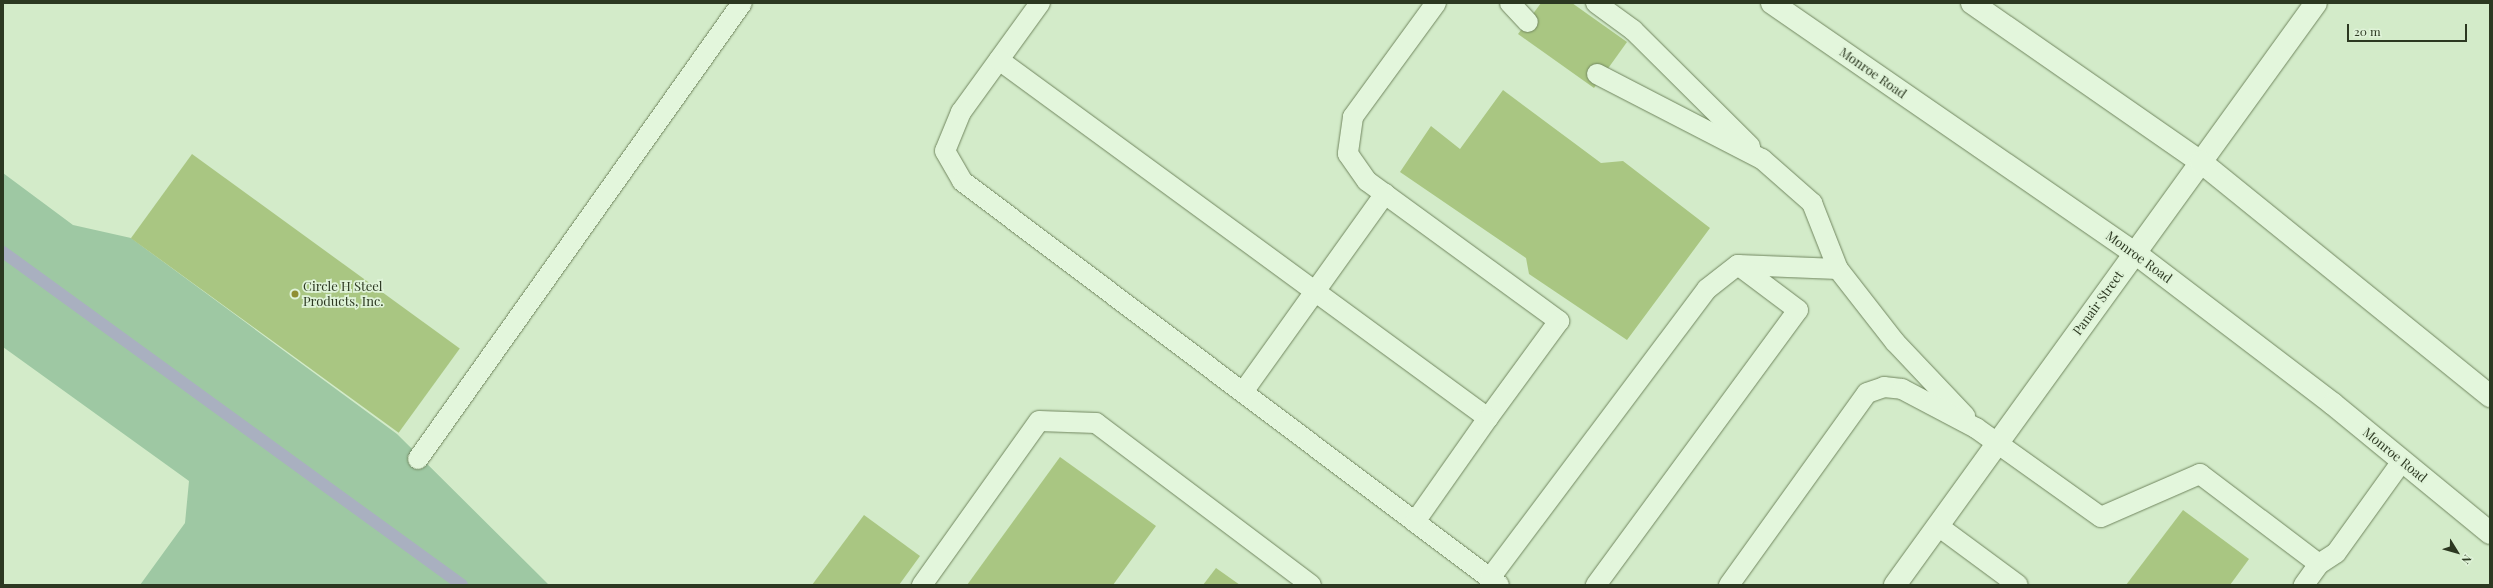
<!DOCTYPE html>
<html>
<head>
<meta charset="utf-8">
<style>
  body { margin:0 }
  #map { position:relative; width:2493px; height:588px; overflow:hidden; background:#d3ebc9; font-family:"Playfair Display",serif }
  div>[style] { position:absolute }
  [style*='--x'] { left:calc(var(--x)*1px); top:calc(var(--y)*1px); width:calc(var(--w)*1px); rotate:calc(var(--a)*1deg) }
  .green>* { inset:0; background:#9ec8a3 }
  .stream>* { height:12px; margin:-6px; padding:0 6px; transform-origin:6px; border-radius:6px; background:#a9b0c0 }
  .building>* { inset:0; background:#a9c682; transform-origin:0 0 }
  .roads { filter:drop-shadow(0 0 1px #71865f) drop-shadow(0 0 1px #71865f) }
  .lane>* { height:20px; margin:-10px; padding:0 10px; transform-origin:10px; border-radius:10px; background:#e3f6dc }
  .street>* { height:22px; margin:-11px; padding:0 11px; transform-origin:11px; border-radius:11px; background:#e3f6dc }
  .secondary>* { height:22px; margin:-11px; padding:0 11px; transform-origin:11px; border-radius:11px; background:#e3f6dc }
  .dots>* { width:11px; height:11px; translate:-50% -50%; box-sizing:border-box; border:2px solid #dff3d8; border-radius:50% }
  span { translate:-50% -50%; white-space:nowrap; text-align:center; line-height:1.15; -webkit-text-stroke:3.5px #dff3d8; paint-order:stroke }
  .street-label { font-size:13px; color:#2c3821 }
  .poi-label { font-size:13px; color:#2c3821 }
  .left { translate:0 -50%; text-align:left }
  .frame { position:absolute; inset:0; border:4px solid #2c3821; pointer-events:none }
  .north { position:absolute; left:2437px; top:532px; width:40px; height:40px; -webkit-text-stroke:3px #dff3d8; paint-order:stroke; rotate:127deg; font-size:11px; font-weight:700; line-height:16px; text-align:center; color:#2c3821 }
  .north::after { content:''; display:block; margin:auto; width:14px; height:18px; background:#2c3821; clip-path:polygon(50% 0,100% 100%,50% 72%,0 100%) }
  .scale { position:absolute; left:2347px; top:24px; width:120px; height:18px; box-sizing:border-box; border:2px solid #2c3821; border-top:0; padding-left:5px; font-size:12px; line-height:14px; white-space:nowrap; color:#2c3821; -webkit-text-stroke:3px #dff3d8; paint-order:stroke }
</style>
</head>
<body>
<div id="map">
  <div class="green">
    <div style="clip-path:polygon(3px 173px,73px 225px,131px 238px,397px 434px,549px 585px,140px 585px,185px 523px,189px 481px,3px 347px)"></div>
  </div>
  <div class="stream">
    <div style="--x:3;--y:252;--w:567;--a:35.96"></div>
  </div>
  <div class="building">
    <div style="clip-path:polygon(1541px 3px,1572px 3px,1627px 42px,1594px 88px,1518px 34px)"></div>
    <div style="clip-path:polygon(1503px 90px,1601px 163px,1623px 161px,1710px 228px,1627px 340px,1529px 274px,1526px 258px,1400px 172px,1431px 126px,1460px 149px)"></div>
    <div style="left:192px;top:154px;width:331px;height:104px;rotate:36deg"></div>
    <div style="clip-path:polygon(1060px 457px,1156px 526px,1113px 585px,967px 585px)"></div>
    <div style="clip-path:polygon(2183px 510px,2249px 559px,2230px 585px,2126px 585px)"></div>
    <div style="clip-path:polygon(864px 515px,920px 556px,899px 585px,812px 585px)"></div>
    <div style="clip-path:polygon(1216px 568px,1240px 585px,1203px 585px)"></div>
  </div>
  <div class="roads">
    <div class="lane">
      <div style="--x:1040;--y:3;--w:135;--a:125.9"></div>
      <div style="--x:961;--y:112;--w:42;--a:112.3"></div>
      <div style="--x:945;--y:151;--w:34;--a:60"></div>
      <div style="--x:962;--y:181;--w:672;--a:36.96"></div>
      <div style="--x:1436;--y:3;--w:141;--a:126.1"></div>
      <div style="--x:1353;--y:117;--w:37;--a:98"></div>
      <div style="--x:1348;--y:154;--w:33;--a:55"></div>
      <div style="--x:1367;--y:181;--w:238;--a:36.1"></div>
      <div style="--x:1559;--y:321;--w:120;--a:126.2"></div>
      <div style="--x:1510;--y:3;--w:26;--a:47"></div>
      <div style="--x:1596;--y:3;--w:46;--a:36.1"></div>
      <div style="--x:1633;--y:30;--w:165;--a:44.8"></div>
      <div style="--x:999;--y:60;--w:606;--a:36.21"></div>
      <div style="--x:1488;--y:418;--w:127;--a:125.1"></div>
      <div style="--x:1597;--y:74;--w:186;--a:27.3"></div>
      <div style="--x:1762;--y:159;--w:67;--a:41.3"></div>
      <div style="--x:1812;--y:203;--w:71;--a:68.5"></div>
      <div style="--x:1838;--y:269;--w:93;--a:52"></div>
      <div style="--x:1895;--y:342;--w:102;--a:46.6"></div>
      <div style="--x:1243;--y:392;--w:244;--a:-54.4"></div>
      <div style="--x:418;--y:459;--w:559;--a:-54.61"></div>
      <div style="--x:1938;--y:526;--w:99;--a:36.4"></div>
      <div style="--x:2319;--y:564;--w:20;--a:-33"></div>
      <div style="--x:2336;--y:553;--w:113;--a:-54.3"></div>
      <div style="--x:1490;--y:578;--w:361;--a:-53.1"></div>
      <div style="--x:1707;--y:289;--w:39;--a:-38"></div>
      <div style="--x:1738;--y:265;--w:100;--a:2.3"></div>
      <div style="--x:922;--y:585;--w:201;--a:-54.5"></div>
      <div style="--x:1039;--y:421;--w:57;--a:2"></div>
      <div style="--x:1096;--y:423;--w:269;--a:37"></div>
      <div style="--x:1596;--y:585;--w:341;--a:-53.7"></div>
      <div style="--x:1798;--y:310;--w:75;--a:-143.1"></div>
      <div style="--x:1729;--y:585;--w:236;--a:-54.3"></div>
      <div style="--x:1867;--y:393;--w:18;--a:-19"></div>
      <div style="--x:1884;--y:387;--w:18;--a:6"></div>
      <div style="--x:1902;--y:389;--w:84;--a:27.8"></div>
      <div style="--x:1976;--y:428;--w:153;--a:35.5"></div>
      <div style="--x:2101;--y:517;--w:108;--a:-23.5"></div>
      <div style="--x:2200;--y:474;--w:149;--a:37.1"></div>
      <div style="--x:2319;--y:564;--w:26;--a:126"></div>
    </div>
    <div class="street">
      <div style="--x:1895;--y:585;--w:718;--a:-54.12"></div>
    </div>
    <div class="secondary">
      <div style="--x:1772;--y:3;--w:441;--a:34.6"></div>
      <div style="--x:2135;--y:253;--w:249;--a:37.3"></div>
      <div style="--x:2333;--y:404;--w:203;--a:39.4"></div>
      <div style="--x:1972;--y:3;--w:279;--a:34.8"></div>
      <div style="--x:2201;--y:162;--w:372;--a:39"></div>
    </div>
  </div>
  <div class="dots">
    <div style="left:295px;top:294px;background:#8f8f34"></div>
  </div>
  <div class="street-label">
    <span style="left:1873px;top:73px;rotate:35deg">Monroe Road</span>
    <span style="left:2139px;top:257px;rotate:36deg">Monroe Road</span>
    <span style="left:2098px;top:303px;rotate:-54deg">Panair Street</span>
    <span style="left:2395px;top:455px;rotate:39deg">Monroe Road</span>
  </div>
  <div class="poi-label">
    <span class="left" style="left:303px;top:294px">Circle H Steel<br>Products, Inc.</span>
  </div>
  <div class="frame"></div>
  <div class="north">N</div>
  <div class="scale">20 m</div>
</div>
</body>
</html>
